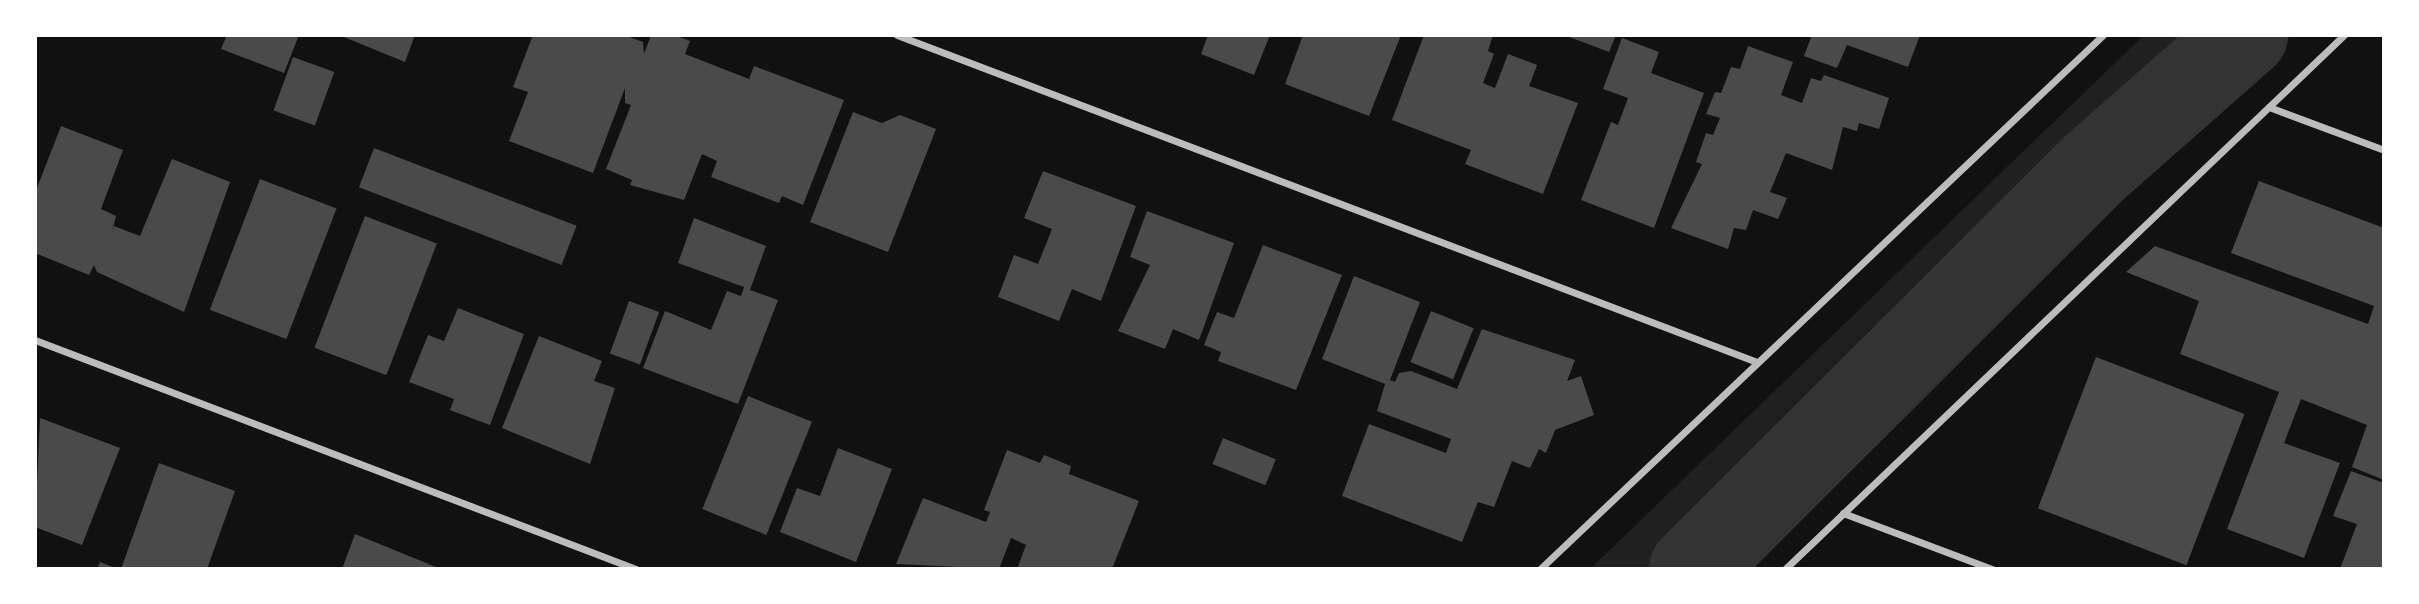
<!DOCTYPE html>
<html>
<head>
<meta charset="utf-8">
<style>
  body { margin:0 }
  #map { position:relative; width:2419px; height:604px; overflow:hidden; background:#111; font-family:"Golos Text",sans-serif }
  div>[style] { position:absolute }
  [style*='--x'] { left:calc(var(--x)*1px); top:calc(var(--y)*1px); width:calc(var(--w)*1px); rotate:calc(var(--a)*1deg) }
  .green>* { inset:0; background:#202020 }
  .river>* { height:86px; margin:-43px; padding:0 43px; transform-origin:43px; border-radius:43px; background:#333 }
  .building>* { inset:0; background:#4a4a4a; transform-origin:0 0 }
  .minor>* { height:7px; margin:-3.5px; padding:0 3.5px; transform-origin:3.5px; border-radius:3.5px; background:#bcbcbc }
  span { translate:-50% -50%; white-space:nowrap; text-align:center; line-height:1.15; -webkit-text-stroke:7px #fff; paint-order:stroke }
  .frame { position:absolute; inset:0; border:37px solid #fff; pointer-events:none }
</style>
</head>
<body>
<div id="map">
  <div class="green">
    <div style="clip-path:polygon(2144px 35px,2281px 35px,1710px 569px,1590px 569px)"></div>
  </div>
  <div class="river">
    <div style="--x:1692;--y:569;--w:566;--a:-44.93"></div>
    <div style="--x:2093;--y:169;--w:203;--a:-41.4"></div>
  </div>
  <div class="building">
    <div style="clip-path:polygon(227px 35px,299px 35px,284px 73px,221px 49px)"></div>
    <div style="clip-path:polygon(339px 35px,415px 35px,405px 62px)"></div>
    <div style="clip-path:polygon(533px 35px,624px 35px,643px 42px,644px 54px,651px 35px,674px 35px,690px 41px,685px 54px,749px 79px,754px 66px,844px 100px,803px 205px,782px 196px,779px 203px,711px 177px,717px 161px,702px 154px,684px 200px,630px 185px,632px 180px,606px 169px,631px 105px,625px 103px,625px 88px,593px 173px,509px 141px,528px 92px,513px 87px)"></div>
    <div style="clip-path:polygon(1208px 35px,1270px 35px,1254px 75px,1201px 54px)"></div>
    <div style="clip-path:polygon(1303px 35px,1401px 35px,1369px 116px,1285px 84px)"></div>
    <div style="clip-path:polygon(1424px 35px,1493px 35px,1488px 51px,1494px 54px,1483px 83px,1495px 88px,1508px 54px,1537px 65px,1529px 86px,1578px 103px,1543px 194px,1465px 164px,1471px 150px,1392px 120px)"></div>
    <div style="clip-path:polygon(1564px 35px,1616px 35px,1609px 52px)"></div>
    <div style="clip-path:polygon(1812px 35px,1920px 35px,1908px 67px,1847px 45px,1837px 68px,1804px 56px)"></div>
    <div style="clip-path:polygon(1622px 38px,1659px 52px,1651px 73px,1704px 93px,1654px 228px,1581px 200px,1611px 122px,1618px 125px,1628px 98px,1603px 89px)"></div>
    <div style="clip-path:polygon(1748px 46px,1793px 62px,1781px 95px,1802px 103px,1811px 78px,1821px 81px,1824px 75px,1889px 98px,1879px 129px,1859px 123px,1857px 131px,1843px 127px,1832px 170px,1786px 153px,1770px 192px,1787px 198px,1778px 219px,1753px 210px,1746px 230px,1734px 228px,1728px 249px,1671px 228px,1702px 164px,1696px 162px,1706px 133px,1713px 135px,1720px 118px,1706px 114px,1715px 92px,1721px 93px,1731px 67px,1740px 69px)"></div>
    <div style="left:293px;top:57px;width:44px;height:57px;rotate:20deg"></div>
    <div style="clip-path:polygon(853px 112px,882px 123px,900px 115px,936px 129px,888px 252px,810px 222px)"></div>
    <div style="clip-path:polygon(61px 126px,123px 150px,101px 209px,116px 216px,112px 232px,114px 226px,140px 236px,172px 159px,230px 182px,184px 312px,97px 272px,94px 265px,89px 275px,35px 253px,35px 193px)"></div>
    <div style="left:374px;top:148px;width:217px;height:42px;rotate:21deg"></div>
    <div style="clip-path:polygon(1043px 171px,1136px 206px,1101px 301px,1072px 289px,1059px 321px,998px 297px,1014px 255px,1038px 264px,1052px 229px,1024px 218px)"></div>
    <div style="left:260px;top:179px;width:82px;height:140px;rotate:21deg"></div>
    <div style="clip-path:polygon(2259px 181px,2384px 228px,2384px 480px,2352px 467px,2367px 425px,2301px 399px,2284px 443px,2340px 463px,2304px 558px,2227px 529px,2279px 392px,2180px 354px,2199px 301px,2126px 272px,2155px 246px,2368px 324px,2374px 306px,2231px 253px)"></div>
    <div style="clip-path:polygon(1147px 211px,1234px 243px,1199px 340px,1173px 329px,1165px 349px,1118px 331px,1150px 265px,1130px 257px)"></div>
    <div style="left:365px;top:216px;width:77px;height:141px;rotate:21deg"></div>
    <div style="clip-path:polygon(694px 218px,766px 246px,750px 290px,778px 300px,738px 404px,643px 368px,665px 311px,711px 330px,727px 291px,741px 296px,744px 287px,678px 263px)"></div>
    <div style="clip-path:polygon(1263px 245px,1342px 275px,1296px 390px,1218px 361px,1221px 352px,1204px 345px,1217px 312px,1234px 318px)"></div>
    <div style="clip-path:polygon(1354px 276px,1420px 302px,1390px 380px,1395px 382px,1399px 373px,1411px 371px,1457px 389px,1482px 329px,1575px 360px,1567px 381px,1581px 376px,1594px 415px,1555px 430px,1546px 453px,1539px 449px,1530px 468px,1512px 461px,1494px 507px,1478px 502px,1462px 542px,1342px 496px,1369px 424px,1446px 453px,1451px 439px,1377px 411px,1385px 384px,1322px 359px)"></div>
    <div style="left:629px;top:301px;width:32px;height:56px;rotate:20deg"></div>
    <div style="clip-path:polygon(458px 308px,524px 334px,490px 425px,450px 410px,454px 399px,409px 382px,428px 335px,444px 341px)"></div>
    <div style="left:1431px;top:311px;width:46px;height:55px;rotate:22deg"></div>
    <div style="clip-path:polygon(539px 336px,602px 361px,594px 381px,615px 388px,590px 464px,502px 428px)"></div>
    <div style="left:2096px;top:357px;width:159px;height:162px;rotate:21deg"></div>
    <div style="left:748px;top:396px;width:69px;height:122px;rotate:22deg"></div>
    <div style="clip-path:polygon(40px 418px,120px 448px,82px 545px,35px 527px)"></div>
    <div style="left:1223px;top:438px;width:57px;height:28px;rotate:22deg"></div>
    <div style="clip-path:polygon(838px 448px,892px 469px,856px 562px,780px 532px,797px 488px,820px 496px)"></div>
    <div style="clip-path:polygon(1007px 450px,1040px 463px,1044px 455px,1071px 466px,1069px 474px,1139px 501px,1112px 569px,1017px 569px,1026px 545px,1011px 538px,999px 569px,896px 564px,923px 498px,986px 522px,990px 512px,984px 510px)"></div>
    <div style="clip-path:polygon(159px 463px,235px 491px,207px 569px,121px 569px)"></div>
    <div style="clip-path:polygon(2351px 471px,2384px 483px,2384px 569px,2340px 569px,2357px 524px,2333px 516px)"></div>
    <div style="clip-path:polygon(355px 534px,436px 567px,435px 569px,342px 569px)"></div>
    <div style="clip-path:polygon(100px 562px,118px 569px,97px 569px)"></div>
  </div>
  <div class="minor">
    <div style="--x:897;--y:35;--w:920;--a:20.82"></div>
    <div style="--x:2269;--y:107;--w:123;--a:20.5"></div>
    <div style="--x:35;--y:340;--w:643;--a:20.86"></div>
    <div style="--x:1843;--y:513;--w:159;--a:20.6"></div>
    <div style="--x:1540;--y:569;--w:776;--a:-43.49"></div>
    <div style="--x:1785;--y:569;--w:773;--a:-43.69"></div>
  </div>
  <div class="frame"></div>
</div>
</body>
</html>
